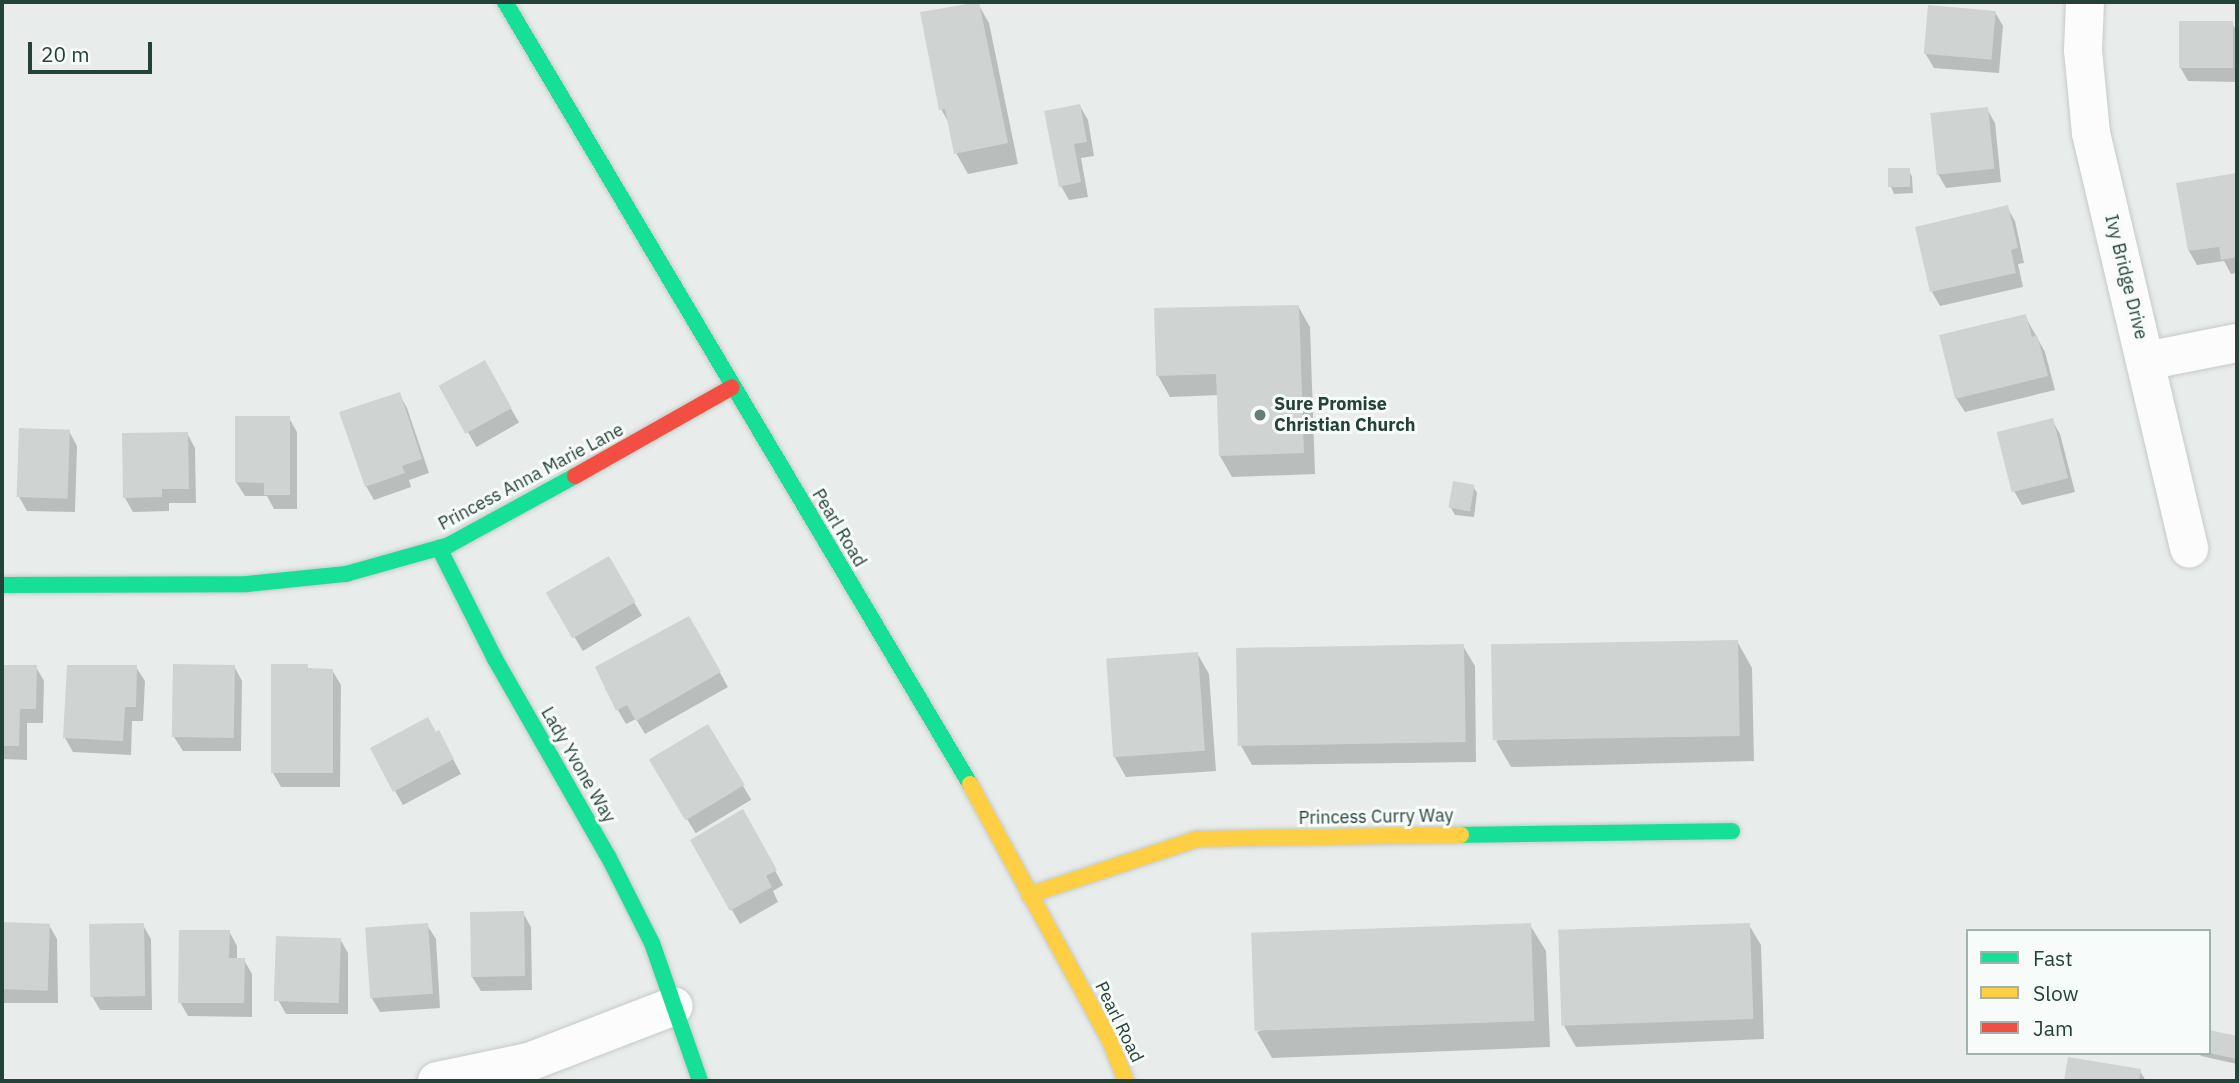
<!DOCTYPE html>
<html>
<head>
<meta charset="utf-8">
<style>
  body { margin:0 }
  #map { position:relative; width:2239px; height:1083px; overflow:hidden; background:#e8edeb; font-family:"IBM Plex Sans",sans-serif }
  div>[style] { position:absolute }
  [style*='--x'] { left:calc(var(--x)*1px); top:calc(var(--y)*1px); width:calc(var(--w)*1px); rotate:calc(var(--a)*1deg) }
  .shadow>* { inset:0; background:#0003; transform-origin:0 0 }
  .building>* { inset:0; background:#cfd4d2; transform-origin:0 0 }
  .roads { filter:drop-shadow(0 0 2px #c5cac8) drop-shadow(0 0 2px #c5cac8) }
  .street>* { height:38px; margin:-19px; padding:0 19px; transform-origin:19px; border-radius:19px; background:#fcfcfc }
  .fast>* { height:16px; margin:-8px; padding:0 8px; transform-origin:8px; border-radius:8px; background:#16e098 }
  .slow>* { height:16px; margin:-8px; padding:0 8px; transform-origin:8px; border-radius:8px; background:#ffcf43 }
  .jam>* { height:16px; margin:-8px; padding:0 8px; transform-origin:8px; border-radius:8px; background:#f24e42 }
  .dots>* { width:19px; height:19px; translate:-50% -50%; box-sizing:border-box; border:4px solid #f7fbf9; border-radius:50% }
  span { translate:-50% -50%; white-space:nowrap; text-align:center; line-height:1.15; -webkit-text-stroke:6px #f7fbf9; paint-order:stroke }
  .street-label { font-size:18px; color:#24423a }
  .poi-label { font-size:18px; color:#24423a; font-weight:700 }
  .left { translate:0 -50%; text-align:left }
  .frame { position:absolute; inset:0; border:4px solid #24423a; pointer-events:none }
  .legend { position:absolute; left:1966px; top:929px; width:245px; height:126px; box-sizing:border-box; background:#f7fbf9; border:2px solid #a3b1ad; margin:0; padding:9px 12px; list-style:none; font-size:21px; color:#24423a }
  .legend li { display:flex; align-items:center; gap:14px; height:35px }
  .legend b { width:35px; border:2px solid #a3b1ad }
  .scale { position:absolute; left:28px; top:42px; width:124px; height:32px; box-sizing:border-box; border:4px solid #24423a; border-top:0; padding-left:9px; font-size:21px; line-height:24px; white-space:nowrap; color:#24423a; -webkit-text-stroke:5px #f7fbf9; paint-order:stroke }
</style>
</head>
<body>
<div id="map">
  <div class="shadow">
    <div style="clip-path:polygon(977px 2px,989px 23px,1018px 164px,968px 174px,956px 153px,950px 125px,941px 109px)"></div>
    <div style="clip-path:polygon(1995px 12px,2003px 26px,1999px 73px,1934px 68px,1925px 53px)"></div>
    <div style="clip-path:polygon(2232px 23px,2237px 32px,2237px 82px,2188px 81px,2180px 67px)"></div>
    <div style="clip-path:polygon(1080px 106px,1088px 120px,1094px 156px,1081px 158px,1088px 197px,1069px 200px,1061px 186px)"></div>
    <div style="clip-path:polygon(1987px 109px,1995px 123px,2001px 182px,1946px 188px,1938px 174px)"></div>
    <div style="clip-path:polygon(1909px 170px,1912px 177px,1913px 193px,1894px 194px,1891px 187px)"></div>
    <div style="clip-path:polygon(2237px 175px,2237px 273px,2231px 274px,2224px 261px,2197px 265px,2189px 251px,2178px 184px)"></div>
    <div style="clip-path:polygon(2007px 207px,2015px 221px,2024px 263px,2018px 264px,2023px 287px,1940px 306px,1932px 292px)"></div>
    <div style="clip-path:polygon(1298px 306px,1310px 327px,1315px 474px,1232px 477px,1220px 456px,1219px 395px,1170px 397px,1158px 376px,1156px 310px)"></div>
    <div style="clip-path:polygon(2025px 316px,2045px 352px,2055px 390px,1965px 412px,1956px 398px)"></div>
    <div style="left:484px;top:362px;width:70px;height:49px;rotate:60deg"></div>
    <div style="clip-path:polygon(399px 394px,407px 408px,429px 473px,409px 480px,411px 487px,374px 500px,366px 486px)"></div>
    <div style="clip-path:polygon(289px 418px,297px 432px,297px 509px,274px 509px,267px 496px,245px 496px,236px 482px)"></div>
    <div style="clip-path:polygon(2052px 420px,2060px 434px,2075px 492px,2022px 505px,2014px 491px,1999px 433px)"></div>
    <div style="clip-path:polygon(69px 431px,77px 446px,75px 512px,27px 511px,19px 497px)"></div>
    <div style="clip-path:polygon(187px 433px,195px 448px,196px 503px,169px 503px,169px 511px,133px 512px,125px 498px)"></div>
    <div style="clip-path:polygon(1473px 486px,1477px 493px,1474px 517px,1455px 515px,1451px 508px)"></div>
    <div style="left:608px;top:559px;width:66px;height:69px;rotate:59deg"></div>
    <div style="clip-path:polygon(689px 618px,728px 687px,645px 734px,636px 719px,626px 724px,605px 688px)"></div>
    <div style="clip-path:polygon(1737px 641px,1752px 668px,1754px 761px,1511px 767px,1496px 741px)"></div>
    <div style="clip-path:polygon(1463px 646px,1475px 666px,1476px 762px,1252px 765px,1240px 744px)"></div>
    <div style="clip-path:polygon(1197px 653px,1209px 674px,1216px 771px,1126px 777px,1114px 756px)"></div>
    <div style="clip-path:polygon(2px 665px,36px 667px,44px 681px,43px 723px,27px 723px,27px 760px,2px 759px)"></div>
    <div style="clip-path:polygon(234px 666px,242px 681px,241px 751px,183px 751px,174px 737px)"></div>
    <div style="clip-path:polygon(307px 666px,309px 670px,332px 670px,341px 685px,340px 787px,281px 787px,273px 773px)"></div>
    <div style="clip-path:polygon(136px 667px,145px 681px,143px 721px,132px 721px,131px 755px,73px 752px,65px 738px)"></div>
    <div style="left:707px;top:726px;width:86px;height:65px;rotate:59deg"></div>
    <div style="clip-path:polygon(436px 734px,446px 746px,461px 774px,403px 805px,395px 791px)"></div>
    <div style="clip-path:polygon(742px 811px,783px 885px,773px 891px,778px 902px,740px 924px,692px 840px)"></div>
    <div style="clip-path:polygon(523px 913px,531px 927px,532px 990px,481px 991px,472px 977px)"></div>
    <div style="clip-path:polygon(2px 923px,49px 925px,57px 939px,58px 1003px,2px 1003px)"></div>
    <div style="clip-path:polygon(143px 925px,151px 939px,152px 1010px,100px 1010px,92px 996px)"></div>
    <div style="clip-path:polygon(427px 925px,436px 939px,440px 1008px,380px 1012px,371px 997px)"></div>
    <div style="clip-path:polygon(1530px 925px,1546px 951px,1550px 1047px,1272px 1058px,1257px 1032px)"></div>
    <div style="clip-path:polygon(1749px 925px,1761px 945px,1764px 1039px,1576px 1047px,1564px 1026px)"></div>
    <div style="clip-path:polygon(229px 931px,237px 946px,237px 960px,244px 960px,252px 974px,252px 1017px,188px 1016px,180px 1002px)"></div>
    <div style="clip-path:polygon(340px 939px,348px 953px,348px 1014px,286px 1014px,278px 1000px)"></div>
    <div style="clip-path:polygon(2209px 1032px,2237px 1038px,2237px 1064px,2201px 1056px,2199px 1053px,2209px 1053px)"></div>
    <div style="clip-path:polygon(2070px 1059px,2140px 1071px,2146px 1081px,2066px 1081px)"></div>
  </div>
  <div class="building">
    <div style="clip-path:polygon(979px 2px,1008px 143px,954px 154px,945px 109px,939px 110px,920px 12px)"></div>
    <div style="left:1928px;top:5px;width:68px;height:49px;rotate:5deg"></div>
    <div style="left:2179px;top:21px;width:54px;height:47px"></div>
    <div style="clip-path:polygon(1080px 104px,1087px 142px,1074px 144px,1081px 182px,1059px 187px,1044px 111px)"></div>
    <div style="left:1988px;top:107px;width:62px;height:58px;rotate:84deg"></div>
    <div style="left:1910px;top:168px;width:19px;height:22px;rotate:90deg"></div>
    <div style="clip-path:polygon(2237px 173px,2237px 257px,2221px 260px,2219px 247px,2188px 251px,2176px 183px)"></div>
    <div style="clip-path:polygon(2008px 205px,2018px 248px,2011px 250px,2016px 273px,1930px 292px,1915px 227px)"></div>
    <div style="clip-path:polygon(1299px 305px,1304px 453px,1219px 456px,1216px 374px,1156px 376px,1154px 308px)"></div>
    <div style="clip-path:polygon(2026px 314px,2032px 337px,2037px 335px,2048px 376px,1955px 399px,1939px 335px)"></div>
    <div style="left:485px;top:360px;width:55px;height:53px;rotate:61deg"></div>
    <div style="clip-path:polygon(400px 392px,422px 459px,402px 466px,405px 473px,365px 487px,339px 412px)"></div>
    <div style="clip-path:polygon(235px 416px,290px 416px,290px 495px,264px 495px,264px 483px,235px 482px)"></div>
    <div style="left:2053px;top:418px;width:62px;height:58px;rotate:76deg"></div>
    <div style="left:19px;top:428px;width:51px;height:69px;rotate:2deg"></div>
    <div style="clip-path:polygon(188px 432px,189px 489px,162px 489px,162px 497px,123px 498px,122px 433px)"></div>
    <div style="left:1453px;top:481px;width:22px;height:27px;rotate:10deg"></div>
    <div style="left:609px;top:556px;width:53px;height:73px;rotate:60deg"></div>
    <div style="clip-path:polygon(689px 616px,721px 672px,636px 721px,627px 705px,616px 711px,595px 667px)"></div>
    <div style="left:1738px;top:640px;width:96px;height:247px;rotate:89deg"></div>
    <div style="left:1464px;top:644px;width:98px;height:228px;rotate:89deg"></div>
    <div style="left:1198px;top:652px;width:99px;height:92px;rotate:86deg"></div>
    <div style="left:173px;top:664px;width:62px;height:73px;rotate:1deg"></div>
    <div style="clip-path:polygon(271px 664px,308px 664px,307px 668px,333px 669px,333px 773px,271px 773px)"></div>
    <div style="clip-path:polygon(2px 665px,37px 665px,36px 709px,20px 709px,19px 746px,2px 746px)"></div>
    <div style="clip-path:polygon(67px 665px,137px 665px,136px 707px,125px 707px,123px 741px,63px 738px)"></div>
    <div style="clip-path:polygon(428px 717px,436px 732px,439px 730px,454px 759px,393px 792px,370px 748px)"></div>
    <div style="left:708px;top:724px;width:71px;height:69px;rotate:59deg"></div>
    <div style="clip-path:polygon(743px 809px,777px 870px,766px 876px,772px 887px,730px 911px,690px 840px)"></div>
    <div style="left:524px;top:911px;width:65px;height:54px;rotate:89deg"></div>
    <div style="left:2px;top:922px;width:48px;height:67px;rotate:2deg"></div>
    <div style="left:144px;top:923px;width:73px;height:55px;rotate:89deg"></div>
    <div style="left:428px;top:923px;width:71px;height:63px;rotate:86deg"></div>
    <div style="left:1531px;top:923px;width:98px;height:280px;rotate:88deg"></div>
    <div style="left:1750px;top:923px;width:96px;height:192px;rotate:88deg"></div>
    <div style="clip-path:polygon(179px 930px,230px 930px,229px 958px,245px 958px,244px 1003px,178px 1003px)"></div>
    <div style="left:276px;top:936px;width:65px;height:65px;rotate:2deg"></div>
    <div style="clip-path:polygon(2209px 1030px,2237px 1036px,2237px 1059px,2209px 1053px)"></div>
    <div style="clip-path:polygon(2068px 1057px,2141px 1069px,2139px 1081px,2064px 1081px)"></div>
  </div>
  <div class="roads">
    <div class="street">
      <div style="--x:2085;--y:2;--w:48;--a:92.4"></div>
      <div style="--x:2083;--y:50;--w:83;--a:84.5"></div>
      <div style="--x:2091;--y:133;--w:427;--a:76.7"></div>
      <div style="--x:2146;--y:361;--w:93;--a:-11.2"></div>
      <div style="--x:437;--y:1081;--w:94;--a:-11.7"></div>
      <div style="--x:529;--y:1062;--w:155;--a:-21.1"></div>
    </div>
    <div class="fast">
      <div style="--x:505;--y:2;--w:910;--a:59.26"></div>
      <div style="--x:439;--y:548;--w:124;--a:63.2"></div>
      <div style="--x:495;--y:659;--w:227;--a:60.2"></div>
      <div style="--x:608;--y:856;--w:97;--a:63.2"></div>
      <div style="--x:652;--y:943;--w:146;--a:70.8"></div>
      <div style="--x:2;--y:585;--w:245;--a:-0.2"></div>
      <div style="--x:247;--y:584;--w:100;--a:-5.8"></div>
      <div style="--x:346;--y:574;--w:107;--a:-15.7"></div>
      <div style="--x:449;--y:545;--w:144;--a:-28.7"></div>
      <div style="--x:1461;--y:835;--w:271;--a:-0.8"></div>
    </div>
    <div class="slow">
      <div style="--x:970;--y:784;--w:293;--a:61.4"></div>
      <div style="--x:1110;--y:1041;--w:43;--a:68.2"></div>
      <div style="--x:1029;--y:895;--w:177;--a:-18.4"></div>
      <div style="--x:1197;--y:839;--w:264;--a:-0.9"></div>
    </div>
    <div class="jam">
      <div style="--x:575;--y:476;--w:180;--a:-29.5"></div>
    </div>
  </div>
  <div class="dots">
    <div style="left:1260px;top:415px;background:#697e78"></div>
  </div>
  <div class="street-label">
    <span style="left:2126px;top:277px;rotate:76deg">Ivy Bridge Drive</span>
    <span style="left:531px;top:477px;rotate:-28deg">Princess Anna Marie Lane</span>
    <span style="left:839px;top:528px;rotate:59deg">Pearl Road</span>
    <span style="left:578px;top:765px;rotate:60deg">Lady Yvone Way</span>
    <span style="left:1376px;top:817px;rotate:-1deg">Princess Curry Way</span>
    <span style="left:1119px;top:1022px;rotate:64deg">Pearl Road</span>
  </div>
  <div class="poi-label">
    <span class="left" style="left:1274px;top:415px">Sure Promise<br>Christian Church</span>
  </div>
  <div class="frame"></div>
  <ul class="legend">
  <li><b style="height:9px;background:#16e098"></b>Fast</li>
  <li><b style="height:9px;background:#ffcf43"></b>Slow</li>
  <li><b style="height:9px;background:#f24e42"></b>Jam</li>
  </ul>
  <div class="scale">20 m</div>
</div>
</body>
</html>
